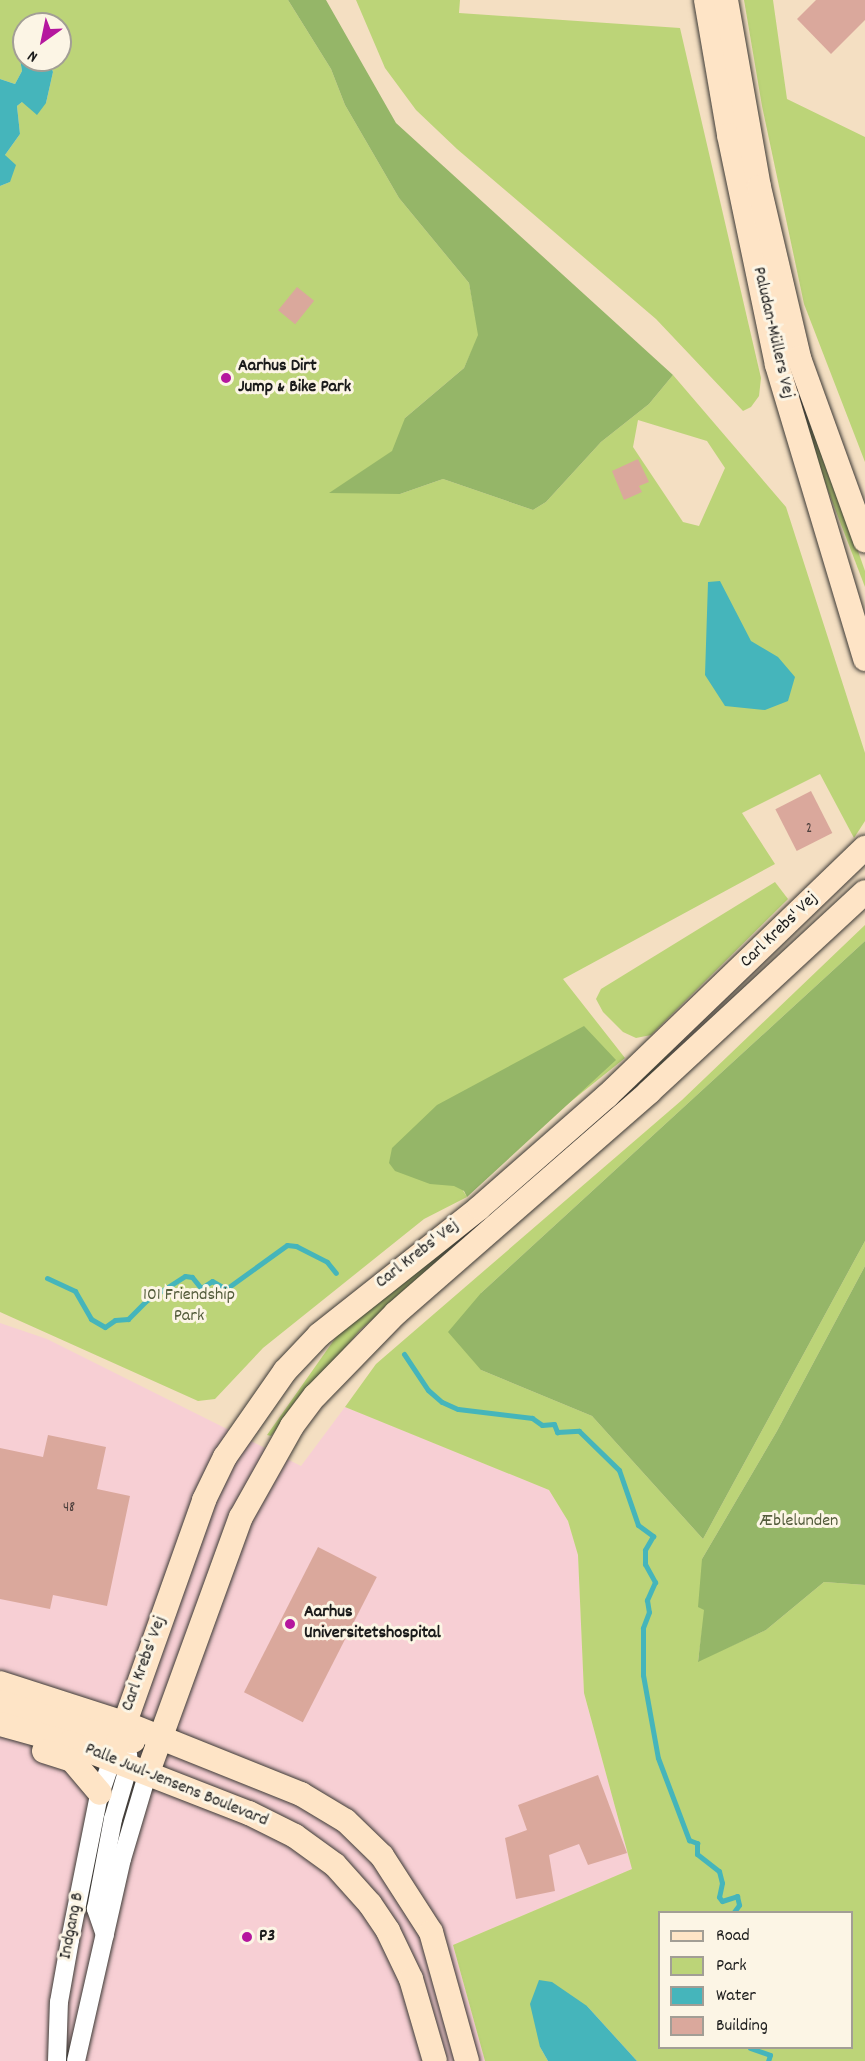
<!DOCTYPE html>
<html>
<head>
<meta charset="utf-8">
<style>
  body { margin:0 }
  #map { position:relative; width:865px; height:2061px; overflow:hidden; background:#f4dfc2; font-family:Dekko,sans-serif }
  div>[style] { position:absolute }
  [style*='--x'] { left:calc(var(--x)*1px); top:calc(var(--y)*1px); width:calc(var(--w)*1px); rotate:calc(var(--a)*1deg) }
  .built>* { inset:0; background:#f7cfd4 }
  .green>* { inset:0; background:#bcd478 }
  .forest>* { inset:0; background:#95b668 }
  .water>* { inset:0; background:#45b5bb }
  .stream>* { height:5px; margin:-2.5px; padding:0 2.5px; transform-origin:2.5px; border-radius:2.5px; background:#45b5bb }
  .building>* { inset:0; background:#daa89c; transform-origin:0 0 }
  .roads { filter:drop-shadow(0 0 2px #3c3935) drop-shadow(0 0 2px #3c3935) }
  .street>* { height:18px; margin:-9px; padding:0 9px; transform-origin:9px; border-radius:9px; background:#fff }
  .secondary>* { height:24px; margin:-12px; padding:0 12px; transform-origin:12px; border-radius:12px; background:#fee4c6 }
  .dots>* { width:16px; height:16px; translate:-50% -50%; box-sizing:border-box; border:3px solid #fcf5e5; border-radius:50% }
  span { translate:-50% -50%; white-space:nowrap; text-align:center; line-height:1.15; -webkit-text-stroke:6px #fcf5e5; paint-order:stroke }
  .number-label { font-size:15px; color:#4c3f3c }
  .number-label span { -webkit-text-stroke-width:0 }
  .street-label { font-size:18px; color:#1c1c1c }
  .poi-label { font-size:18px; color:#1c1c1c; font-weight:700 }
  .left { translate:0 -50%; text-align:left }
  .park-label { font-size:18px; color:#545c3c }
  .legend { position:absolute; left:658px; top:1911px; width:195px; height:138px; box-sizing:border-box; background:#fcf5e5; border:2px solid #a29e95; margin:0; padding:8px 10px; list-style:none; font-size:18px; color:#1c1c1c }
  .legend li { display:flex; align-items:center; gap:12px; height:30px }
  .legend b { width:30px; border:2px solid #a29e95 }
  .north { position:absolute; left:12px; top:12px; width:60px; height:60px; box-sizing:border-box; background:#fcf5e5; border:2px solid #a29e95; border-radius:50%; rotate:213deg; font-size:16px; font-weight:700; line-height:24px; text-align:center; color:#1c1c1c }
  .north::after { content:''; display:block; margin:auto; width:21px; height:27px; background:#b5179e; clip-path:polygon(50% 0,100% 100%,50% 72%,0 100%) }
</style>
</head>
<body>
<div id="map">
  <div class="built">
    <div style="clip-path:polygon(0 1323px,47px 1339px,301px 1466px,345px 1407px,549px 1490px,568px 1521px,578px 1555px,584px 1693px,632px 1869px,453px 1945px,485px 2061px,0 2061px)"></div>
  </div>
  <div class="green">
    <div style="clip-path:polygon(evenodd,0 0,288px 0,331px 69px,345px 105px,399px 198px,469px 283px,479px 335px,464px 368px,405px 418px,400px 494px,443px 479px,533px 510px,546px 502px,601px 442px,649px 404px,673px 375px,786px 507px,865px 753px,865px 821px,854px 838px,820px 774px,742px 813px,775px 864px,563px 979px,625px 1058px,462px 1189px,467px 1197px,424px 1219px,263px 1348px,215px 1399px,198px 1401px,0 1312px,0 186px,10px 182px,5px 155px,20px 134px,17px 106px,22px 102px,46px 103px,53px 72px,49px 60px,60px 60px,60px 24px,31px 24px,25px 20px,16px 36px,22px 71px,15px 84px,0 79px,0 0,638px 420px,707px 441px,725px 468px,699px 526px,683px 522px,633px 447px,638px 420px)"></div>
    <div style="clip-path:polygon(356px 0,460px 0,459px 13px,680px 28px,761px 378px,759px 396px,751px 407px,743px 411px,656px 319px,457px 149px,416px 110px,385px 68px)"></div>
    <div style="clip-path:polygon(744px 0,773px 0,787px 99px,865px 137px,865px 462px,804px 304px,762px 106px)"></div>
    <div style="clip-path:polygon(778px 324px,865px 571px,865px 587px,811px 446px)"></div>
    <div style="clip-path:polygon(775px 882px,788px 899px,651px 1035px,636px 1038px,623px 1032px,603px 1012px,596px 999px,601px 989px)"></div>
    <div style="clip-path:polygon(evenodd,865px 925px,865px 941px,481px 1293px,481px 1370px,592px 1416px,703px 1539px,865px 1241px,865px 1266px,777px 1431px,702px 1559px,705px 1610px,698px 1661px,766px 1630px,824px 1582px,865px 1585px,865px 2061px,637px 2061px,587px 2006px,540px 2047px,548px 2061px,485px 2061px,453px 1945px,632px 1869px,584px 1693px,578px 1555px,568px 1521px,549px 1490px,345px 1407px,376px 1364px,682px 1100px,865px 925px,660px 1912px,852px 1912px,852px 2048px,660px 2048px,660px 1912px)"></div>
    <div style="clip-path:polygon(678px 1043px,660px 1066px,583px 1138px,360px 1330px,271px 1436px,267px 1435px,341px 1330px)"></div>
  </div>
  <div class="forest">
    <div style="clip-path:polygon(288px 0,326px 0,396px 123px,673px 375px,649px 404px,601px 442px,546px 502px,533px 510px,443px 479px,400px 494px,329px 493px,392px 451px,405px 418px,464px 368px,478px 335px,469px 283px,399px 198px,345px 105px,331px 69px)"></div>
    <div style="clip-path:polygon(865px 941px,865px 1241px,703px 1539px,592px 1416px,481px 1370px,448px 1332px,481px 1293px)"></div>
    <div style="clip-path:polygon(584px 1026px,616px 1060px,467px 1197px,464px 1191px,454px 1186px,430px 1184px,395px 1171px,389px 1163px,392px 1148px,437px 1105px)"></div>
    <div style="clip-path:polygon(865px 1266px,865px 1585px,824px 1582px,766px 1630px,698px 1662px,704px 1610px,698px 1607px,702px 1559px,777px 1431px)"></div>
  </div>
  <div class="water">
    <div style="clip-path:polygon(25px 20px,31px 24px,24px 24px,24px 60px,49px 60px,53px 72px,46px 103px,37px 115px,22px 102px,17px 106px,20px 134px,5px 155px,16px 165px,10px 182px,0 186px,0 79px,15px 84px,22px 71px,16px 36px)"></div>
    <div style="clip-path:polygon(720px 581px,751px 641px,778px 657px,795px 677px,788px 701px,765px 710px,725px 706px,705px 675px,708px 582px)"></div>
    <div style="clip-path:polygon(539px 1980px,552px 1982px,587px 2006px,637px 2061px,548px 2061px,540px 2047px,530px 2004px)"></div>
  </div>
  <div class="stream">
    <div style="--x:47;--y:1278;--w:31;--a:25"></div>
    <div style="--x:75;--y:1291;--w:32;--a:60"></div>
    <div style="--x:91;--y:1319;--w:16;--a:30"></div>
    <div style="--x:105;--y:1327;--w:12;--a:-35"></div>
    <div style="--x:115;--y:1320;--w:13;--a:-4"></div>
    <div style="--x:128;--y:1319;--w:25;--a:-45"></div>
    <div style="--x:146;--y:1301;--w:46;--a:-32.7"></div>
    <div style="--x:185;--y:1276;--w:7;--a:8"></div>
    <div style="--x:192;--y:1277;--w:14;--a:51"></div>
    <div style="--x:201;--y:1288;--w:13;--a:-32"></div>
    <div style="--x:212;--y:1281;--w:16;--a:30"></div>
    <div style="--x:226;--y:1289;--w:75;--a:-35.8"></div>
    <div style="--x:287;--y:1245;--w:9;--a:6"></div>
    <div style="--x:296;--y:1246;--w:35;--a:27"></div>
    <div style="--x:327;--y:1262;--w:14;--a:51"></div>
    <div style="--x:404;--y:1354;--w:43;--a:56.3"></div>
    <div style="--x:428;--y:1390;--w:18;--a:41"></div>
    <div style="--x:442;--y:1402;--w:17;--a:24"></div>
    <div style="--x:458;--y:1409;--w:75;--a:6.9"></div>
    <div style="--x:532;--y:1418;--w:12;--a:35"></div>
    <div style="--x:542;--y:1425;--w:12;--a:-5"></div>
    <div style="--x:554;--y:1424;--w:9;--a:69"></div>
    <div style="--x:557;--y:1432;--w:22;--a:-3"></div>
    <div style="--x:579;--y:1431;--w:56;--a:44.3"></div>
    <div style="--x:619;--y:1470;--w:58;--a:70.9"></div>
    <div style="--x:638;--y:1525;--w:19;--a:36"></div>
    <div style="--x:653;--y:1536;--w:16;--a:120"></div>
    <div style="--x:645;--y:1550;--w:14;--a:90"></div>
    <div style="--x:645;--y:1564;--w:21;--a:61"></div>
    <div style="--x:655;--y:1582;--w:20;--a:114"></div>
    <div style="--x:647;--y:1600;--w:12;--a:81"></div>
    <div style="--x:649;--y:1612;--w:17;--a:111"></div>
    <div style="--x:643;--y:1628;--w:47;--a:90"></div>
    <div style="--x:643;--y:1675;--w:84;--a:79.8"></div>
    <div style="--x:658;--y:1758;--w:88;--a:69.3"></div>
    <div style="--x:689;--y:1840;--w:9;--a:21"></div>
    <div style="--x:697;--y:1843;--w:11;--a:90"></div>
    <div style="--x:697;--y:1854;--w:28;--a:38"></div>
    <div style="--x:719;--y:1871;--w:12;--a:76"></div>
    <div style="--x:722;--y:1883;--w:14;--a:102"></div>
    <div style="--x:719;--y:1897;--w:5;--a:53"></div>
    <div style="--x:722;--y:1901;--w:16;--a:-18"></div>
    <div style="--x:737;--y:1896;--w:9;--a:77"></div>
    <div style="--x:739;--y:1905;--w:9;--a:126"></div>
    <div style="--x:750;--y:2048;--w:21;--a:19"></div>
    <div style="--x:770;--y:2055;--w:6;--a:108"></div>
  </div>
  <div class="building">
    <div style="clip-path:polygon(816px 0,865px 0,865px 20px,831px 54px,797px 19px)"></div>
    <div style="left:297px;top:287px;width:22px;height:30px;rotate:39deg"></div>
    <div style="clip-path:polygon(638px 459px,649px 482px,639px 486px,642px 492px,624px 500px,612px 471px)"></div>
    <div style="left:811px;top:791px;width:47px;height:40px;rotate:63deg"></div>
    <div style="clip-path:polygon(48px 1435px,106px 1447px,97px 1489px,130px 1496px,107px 1606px,53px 1595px,50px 1609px,0 1599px,0 1448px,43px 1457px)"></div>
    <div style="left:318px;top:1547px;width:66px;height:163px;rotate:27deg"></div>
    <div style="clip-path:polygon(598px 1775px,627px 1853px,588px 1865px,579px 1844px,549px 1855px,555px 1891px,516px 1899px,505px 1838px,527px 1830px,518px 1805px)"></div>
  </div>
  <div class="roads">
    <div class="street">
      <div style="--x:105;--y:1935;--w:28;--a:-109"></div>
      <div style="--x:96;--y:1909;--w:92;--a:-79.3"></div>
      <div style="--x:113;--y:1819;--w:56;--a:-73.5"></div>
      <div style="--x:129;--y:1765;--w:11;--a:-95"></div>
      <div style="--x:57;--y:2061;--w:59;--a:-88.1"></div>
      <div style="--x:59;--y:2002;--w:63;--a:-79.9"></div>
      <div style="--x:70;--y:1940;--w:143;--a:-78.7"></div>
      <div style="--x:98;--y:1800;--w:43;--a:-71.1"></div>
      <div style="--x:76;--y:2061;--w:207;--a:-77.2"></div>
      <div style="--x:122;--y:1859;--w:91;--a:-73.4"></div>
    </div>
    <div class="secondary">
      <div style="--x:706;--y:0;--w:137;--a:80.3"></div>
      <div style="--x:729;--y:135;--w:235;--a:78.2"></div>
      <div style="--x:777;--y:365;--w:307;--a:73.3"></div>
      <div style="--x:726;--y:0;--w:190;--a:80"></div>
      <div style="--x:759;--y:187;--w:176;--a:76.8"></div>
      <div style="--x:799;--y:358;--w:194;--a:70.1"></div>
      <div style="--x:0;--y:1683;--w:130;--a:17.9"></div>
      <div style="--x:124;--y:1723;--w:191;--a:21.9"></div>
      <div style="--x:301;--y:1794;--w:52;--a:31"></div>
      <div style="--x:346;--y:1821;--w:50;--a:44.2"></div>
      <div style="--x:382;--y:1856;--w:90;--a:57.2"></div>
      <div style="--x:431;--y:1932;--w:134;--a:74.4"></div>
      <div style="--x:0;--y:1702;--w:124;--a:17.9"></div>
      <div style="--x:118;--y:1740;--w:15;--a:4"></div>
      <div style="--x:0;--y:1724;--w:72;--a:15.4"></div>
      <div style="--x:69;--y:1743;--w:193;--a:21.3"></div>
      <div style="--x:249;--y:1813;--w:51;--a:26.6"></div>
      <div style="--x:295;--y:1836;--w:49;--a:35.9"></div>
      <div style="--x:335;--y:1865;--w:52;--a:48.1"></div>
      <div style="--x:370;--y:1904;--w:32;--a:56"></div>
      <div style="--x:388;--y:1931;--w:53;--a:64.4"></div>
      <div style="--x:411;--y:1979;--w:85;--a:73.7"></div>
      <div style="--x:44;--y:1751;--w:29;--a:18"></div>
      <div style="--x:72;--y:1760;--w:43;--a:49.7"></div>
      <div style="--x:112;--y:1759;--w:275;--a:-70.4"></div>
      <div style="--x:204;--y:1500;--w:48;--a:-64"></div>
      <div style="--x:225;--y:1457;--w:105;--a:-55.1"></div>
      <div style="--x:285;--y:1371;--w:50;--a:-46.6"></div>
      <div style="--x:319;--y:1335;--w:204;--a:-38.4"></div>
      <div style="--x:479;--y:1208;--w:170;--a:-41.2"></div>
      <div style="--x:607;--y:1096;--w:358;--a:-43.9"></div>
      <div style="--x:148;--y:1772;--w:271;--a:-70"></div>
      <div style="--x:241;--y:1517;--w:104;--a:-60.7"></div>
      <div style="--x:292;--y:1426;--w:38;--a:-53"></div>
      <div style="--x:315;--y:1396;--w:116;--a:-45.7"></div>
      <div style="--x:396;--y:1313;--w:336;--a:-41.1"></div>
      <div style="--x:649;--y:1092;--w:294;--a:-42.8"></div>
    </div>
  </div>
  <div class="dots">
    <div style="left:226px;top:378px;background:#b5179e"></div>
    <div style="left:290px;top:1624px;background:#b5179e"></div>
    <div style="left:247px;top:1937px;background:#b5179e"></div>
  </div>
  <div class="number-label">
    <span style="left:809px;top:830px">2</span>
    <span style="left:69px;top:1509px">48</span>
  </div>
  <div class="street-label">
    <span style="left:772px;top:333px;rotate:77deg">Paludan-Müllers Vej</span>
    <span style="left:780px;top:931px;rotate:-44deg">Carl Krebs' Vej</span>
    <span style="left:418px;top:1255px;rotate:-38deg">Carl Krebs' Vej</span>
    <span style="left:145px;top:1664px;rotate:-70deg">Carl Krebs' Vej</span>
    <span style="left:176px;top:1786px;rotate:22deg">Palle Juul-Jensens Boulevard</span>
    <span style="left:73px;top:1926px;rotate:-79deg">Indgang B</span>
  </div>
  <div class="poi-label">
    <span class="left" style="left:238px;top:378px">Aarhus Dirt<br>Jump &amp; Bike Park</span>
    <span class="left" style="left:304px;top:1624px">Aarhus<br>Universitetshospital</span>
    <span class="left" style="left:259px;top:1937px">P3</span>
  </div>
  <div class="park-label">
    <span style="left:189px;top:1307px">101 Friendship<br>Park</span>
    <span style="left:799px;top:1522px">Æblelunden</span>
  </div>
  <ul class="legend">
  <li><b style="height:8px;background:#fee4c6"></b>Road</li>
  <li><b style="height:16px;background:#bcd478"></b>Park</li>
  <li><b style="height:16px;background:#45b5bb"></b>Water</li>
  <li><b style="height:16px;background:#daa89c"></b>Building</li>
  </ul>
  <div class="north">N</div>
</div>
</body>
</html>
